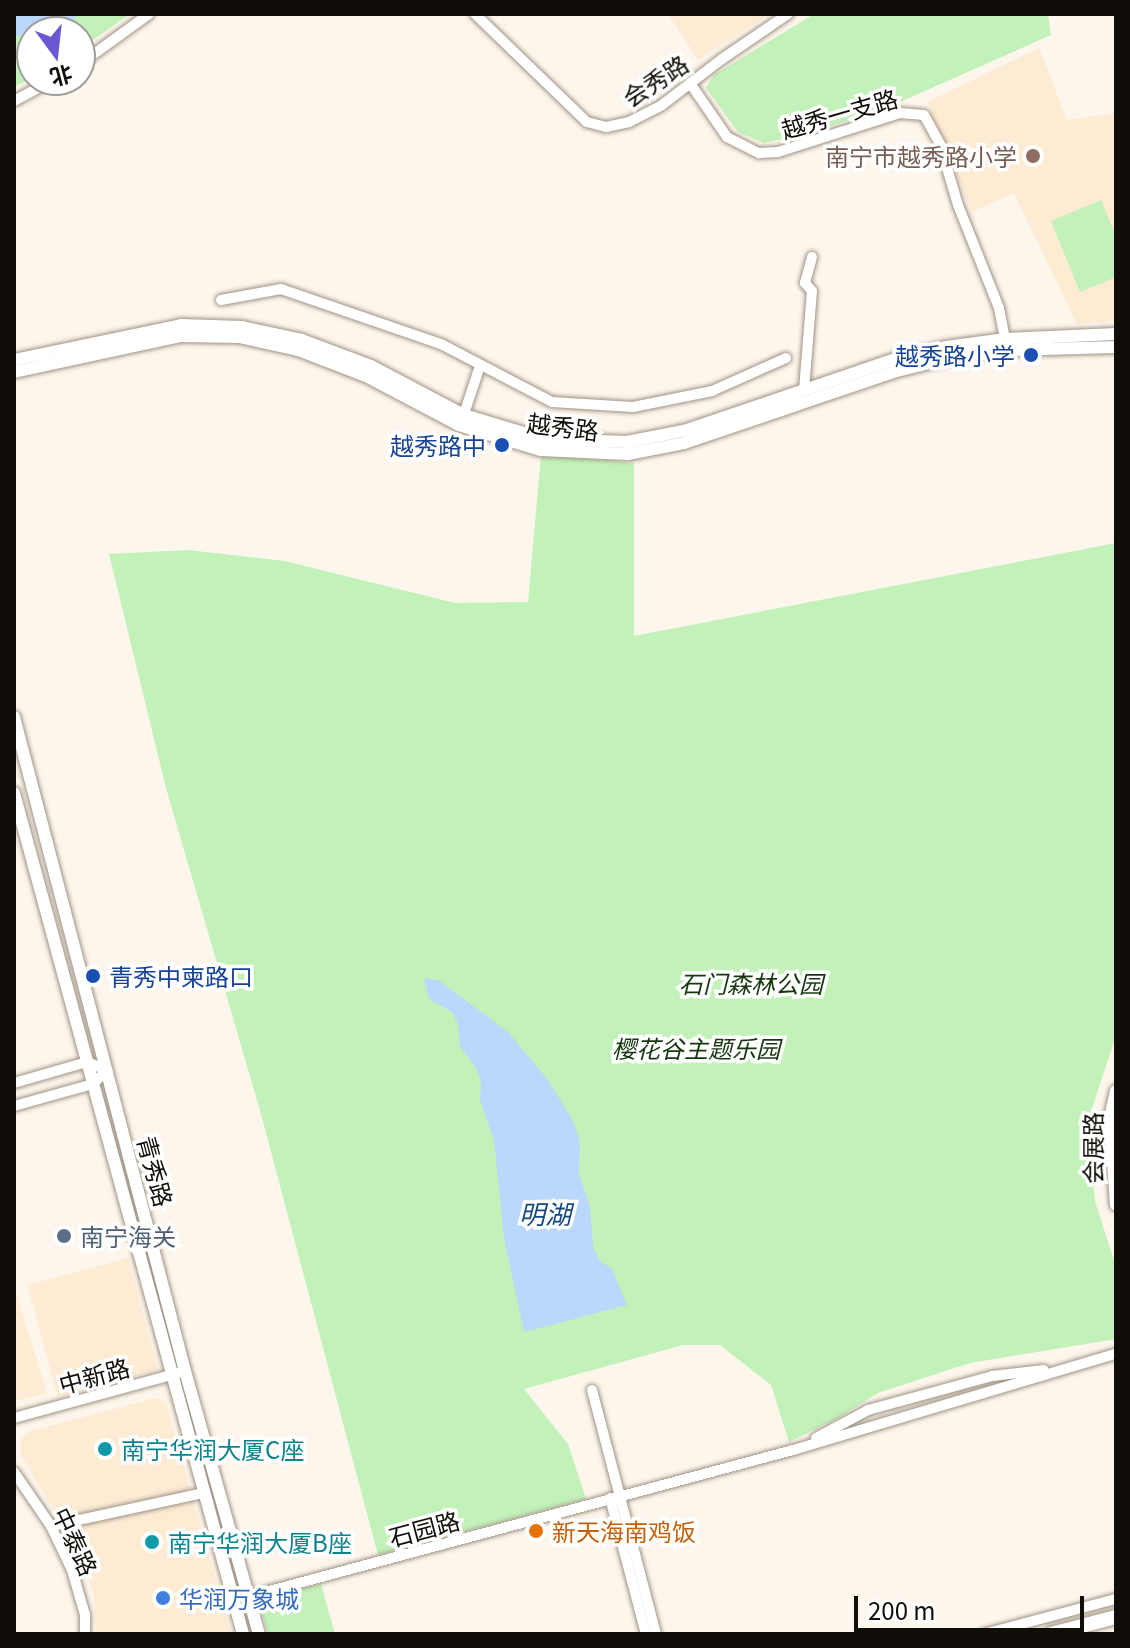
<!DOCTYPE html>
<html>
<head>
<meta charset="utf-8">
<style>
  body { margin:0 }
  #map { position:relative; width:1130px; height:1648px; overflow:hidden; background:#fdf6ec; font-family:Georgia,"Noto Sans SC",serif }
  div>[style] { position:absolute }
  .built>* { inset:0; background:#fdebd4; transform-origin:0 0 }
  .green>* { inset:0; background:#c2f1b9 }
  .water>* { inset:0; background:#b9d8fc }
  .roads { filter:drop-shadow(0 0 2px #9f9384) drop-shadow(0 0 2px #9f9384) }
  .minor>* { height:10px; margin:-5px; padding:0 5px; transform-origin:5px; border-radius:5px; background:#fff }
  .major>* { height:12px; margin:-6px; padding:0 6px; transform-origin:6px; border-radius:6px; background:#fff }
  .highway>* { height:14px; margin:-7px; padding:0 7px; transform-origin:7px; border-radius:7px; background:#fff }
  .dots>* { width:22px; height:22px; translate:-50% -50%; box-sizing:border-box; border:4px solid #fff; border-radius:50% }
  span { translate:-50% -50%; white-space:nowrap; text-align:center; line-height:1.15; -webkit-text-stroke:7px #fff; paint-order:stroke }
  .street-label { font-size:24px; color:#110d08 }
  .education-label { font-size:24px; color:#785e54 }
  .right { translate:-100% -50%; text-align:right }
  .transit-label { font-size:24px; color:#164399 }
  .left { translate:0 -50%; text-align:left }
  .park-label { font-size:24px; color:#14370e; font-style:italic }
  .service-label { font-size:24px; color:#4e5e75 }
  .culture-label { font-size:24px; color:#0d838f }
  .food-label { font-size:24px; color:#c56008 }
  .shop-label { font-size:24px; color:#366cbe }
  .water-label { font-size:26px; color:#15497e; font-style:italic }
  .frame { position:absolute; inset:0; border:16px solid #110d08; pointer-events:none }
  .north { position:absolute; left:16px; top:16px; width:80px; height:80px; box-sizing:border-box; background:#fff; border:2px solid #a09e9c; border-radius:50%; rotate:165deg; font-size:22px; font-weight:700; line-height:32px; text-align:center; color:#110d08 }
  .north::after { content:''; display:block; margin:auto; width:28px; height:36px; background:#6a57d1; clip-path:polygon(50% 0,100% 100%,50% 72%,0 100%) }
  .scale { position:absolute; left:854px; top:1596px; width:230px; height:36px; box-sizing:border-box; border:4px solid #110d08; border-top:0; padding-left:10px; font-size:24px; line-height:28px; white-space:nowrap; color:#110d08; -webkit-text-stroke:6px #fff; paint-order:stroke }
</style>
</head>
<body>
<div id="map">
  <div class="built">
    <div style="clip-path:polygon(668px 14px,770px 14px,698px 60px)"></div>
    <div style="clip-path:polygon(1039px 48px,1067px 120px,1116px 113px,1116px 321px,1077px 324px,1014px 193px,972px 212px,927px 102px)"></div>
    <div style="left:128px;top:1258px;width:116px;height:104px;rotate:75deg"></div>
    <div style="clip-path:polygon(14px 1287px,47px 1393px,14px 1401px)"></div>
    <div style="clip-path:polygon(156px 1398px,166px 1402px,231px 1634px,96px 1634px,94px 1596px,82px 1559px,21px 1455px,21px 1439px,30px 1431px)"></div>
  </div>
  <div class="green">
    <div style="clip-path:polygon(14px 14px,130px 14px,80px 49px,80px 32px,32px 32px,32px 78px,14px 87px)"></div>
    <div style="clip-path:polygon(814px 14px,1048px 14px,1051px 35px,891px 106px,806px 134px,764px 143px,738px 132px,706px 88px,714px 75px)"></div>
    <div style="clip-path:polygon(1101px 200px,1116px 236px,1116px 277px,1080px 292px,1051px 221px)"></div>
    <div style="clip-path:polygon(541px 455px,634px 463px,634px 636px,1116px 543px,1116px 1035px,1087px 1124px,1095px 1201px,1116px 1267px,1116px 1339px,970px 1363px,878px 1393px,838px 1418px,789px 1442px,771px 1385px,720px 1345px,683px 1345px,524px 1389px,568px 1444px,586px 1499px,378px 1555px,261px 1114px,166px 788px,109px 554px,188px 550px,285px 561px,455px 603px,528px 602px)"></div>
    <div style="clip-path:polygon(321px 1584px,335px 1634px,268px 1634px,258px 1600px)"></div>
  </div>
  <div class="water">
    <div style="clip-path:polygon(14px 14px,81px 14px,70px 21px,14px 37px)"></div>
    <div style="clip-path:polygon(424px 978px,438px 980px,508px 1032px,547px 1079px,572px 1119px,580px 1141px,579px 1174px,590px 1207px,593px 1247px,600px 1261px,612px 1269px,627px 1305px,524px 1332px,504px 1238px,494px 1140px,480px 1100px,481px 1083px,476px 1068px,460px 1046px,458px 1024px,452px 1012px,429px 999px)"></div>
  </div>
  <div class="roads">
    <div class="minor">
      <div style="left:475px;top:14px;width:156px;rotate:44deg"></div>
      <div style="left:587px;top:122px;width:20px;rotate:15deg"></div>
      <div style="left:606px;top:127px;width:24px;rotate:-12deg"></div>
      <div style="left:629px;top:122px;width:37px;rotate:-27deg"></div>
      <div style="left:662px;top:105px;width:76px;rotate:-37.5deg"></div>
      <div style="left:722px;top:59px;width:80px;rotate:-34.3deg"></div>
      <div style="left:80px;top:64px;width:85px;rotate:-35.9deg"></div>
      <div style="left:690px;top:83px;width:65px;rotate:55.6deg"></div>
      <div style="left:727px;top:137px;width:36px;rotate:27deg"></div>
      <div style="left:759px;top:153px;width:19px;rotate:-3deg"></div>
      <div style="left:778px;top:152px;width:128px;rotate:-17.7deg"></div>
      <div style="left:900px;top:113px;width:24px;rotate:5deg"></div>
      <div style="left:924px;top:115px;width:33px;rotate:61deg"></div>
      <div style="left:940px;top:144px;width:64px;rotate:73.6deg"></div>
      <div style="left:958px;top:205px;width:111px;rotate:68.3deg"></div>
      <div style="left:999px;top:308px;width:38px;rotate:79deg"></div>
      <div style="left:14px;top:101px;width:44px;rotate:-28.3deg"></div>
      <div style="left:221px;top:300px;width:61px;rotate:-10.4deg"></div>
      <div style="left:281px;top:289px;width:169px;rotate:19deg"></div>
      <div style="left:441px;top:344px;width:125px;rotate:27.6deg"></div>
      <div style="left:552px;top:402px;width:81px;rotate:3.5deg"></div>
      <div style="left:633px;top:407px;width:81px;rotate:-11.4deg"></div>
      <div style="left:712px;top:391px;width:81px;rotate:-24deg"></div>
      <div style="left:804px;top:390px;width:99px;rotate:-85.4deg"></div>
      <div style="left:812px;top:291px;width:11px;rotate:-131deg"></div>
      <div style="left:805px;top:283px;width:27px;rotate:-75deg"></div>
      <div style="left:462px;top:420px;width:57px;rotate:-71.6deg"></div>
      <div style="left:14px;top:1083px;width:76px;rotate:-16deg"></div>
      <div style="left:87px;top:1062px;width:22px;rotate:22deg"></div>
      <div style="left:107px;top:1070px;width:20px;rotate:135deg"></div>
      <div style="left:93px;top:1084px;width:82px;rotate:164.4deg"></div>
      <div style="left:592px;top:1390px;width:252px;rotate:75.3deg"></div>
      <div style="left:14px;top:1418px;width:170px;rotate:-15.3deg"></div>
      <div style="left:816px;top:1438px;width:59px;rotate:-28.3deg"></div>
      <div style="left:868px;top:1410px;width:129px;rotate:-15.3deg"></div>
      <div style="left:992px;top:1376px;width:52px;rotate:-6.6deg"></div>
      <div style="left:14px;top:1472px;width:65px;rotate:55.6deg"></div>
      <div style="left:51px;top:1526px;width:49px;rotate:64.5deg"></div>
      <div style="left:72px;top:1570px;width:47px;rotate:73.9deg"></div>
      <div style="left:85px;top:1615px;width:19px;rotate:90deg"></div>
      <div style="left:610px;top:1498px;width:141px;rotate:75.2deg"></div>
      <div style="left:51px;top:1526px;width:156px;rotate:-12.2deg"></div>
      <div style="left:247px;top:1597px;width:565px;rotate:-15.07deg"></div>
      <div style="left:793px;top:1450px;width:337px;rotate:-16.6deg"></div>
      <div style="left:984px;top:1634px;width:137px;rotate:-14.9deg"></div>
    </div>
    <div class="major">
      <div style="left:14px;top:360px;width:171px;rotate:-11.8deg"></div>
      <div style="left:181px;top:325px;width:61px;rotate:1.9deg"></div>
      <div style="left:242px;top:327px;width:61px;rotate:12.2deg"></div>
      <div style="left:302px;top:340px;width:74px;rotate:20.6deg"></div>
      <div style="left:371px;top:366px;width:105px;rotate:27.8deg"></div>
      <div style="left:464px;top:415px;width:84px;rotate:16.7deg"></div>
      <div style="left:544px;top:439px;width:83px;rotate:2.1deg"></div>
      <div style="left:627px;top:442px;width:61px;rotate:-11.3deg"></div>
      <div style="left:687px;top:430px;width:221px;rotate:-18.8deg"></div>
      <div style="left:896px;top:359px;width:51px;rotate:-13.5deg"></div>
      <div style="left:946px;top:347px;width:60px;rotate:-7.7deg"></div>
      <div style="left:1005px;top:339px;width:111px;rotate:-2.6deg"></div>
      <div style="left:14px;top:372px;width:170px;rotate:-12.2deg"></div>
      <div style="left:180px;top:336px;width:59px;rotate:1deg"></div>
      <div style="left:239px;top:337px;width:60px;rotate:12.4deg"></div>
      <div style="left:298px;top:350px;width:73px;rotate:20.9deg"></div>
      <div style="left:366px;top:376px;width:105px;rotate:27.8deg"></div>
      <div style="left:459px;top:425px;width:86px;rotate:17deg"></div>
      <div style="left:541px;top:450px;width:87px;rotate:2.6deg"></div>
      <div style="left:628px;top:454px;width:57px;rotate:-11.1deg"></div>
      <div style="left:684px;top:443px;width:225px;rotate:-18.7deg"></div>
      <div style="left:897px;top:371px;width:53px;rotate:-14.3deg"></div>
      <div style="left:948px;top:358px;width:60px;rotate:-7.7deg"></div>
      <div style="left:1007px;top:350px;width:109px;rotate:-1.6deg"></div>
      <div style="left:14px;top:717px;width:676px;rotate:75.35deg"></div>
      <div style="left:185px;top:1371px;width:273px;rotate:74.3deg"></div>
      <div style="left:14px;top:793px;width:872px;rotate:74.77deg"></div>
      <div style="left:1116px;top:1091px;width:27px;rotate:103deg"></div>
      <div style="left:1110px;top:1117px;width:88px;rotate:86.1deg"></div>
    </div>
    <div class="highway">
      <div style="left:1051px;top:1634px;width:67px;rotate:-14.7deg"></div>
    </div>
  </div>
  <div class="dots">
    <div style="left:1033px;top:156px;background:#8d6e63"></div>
    <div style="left:1031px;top:355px;background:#1a4fb4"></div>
    <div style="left:502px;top:445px;background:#1a4fb4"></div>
    <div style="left:93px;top:976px;background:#1a4fb4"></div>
    <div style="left:64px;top:1236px;background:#5c6f8a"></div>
    <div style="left:105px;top:1449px;background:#0f9aa8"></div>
    <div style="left:536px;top:1531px;background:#e8710a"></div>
    <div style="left:152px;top:1542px;background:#0f9aa8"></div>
    <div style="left:163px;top:1598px;background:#3f7fe0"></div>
  </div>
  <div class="street-label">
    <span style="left:655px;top:80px;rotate:-33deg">会秀路</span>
    <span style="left:839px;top:113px;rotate:-16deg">越秀一支路</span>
    <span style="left:563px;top:426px;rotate:7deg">越秀路</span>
    <span style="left:1092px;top:1148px;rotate:-90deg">会展路</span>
    <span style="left:156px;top:1171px;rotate:75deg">青秀路</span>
    <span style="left:94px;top:1375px;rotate:-15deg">中新路</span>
    <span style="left:424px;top:1528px;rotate:-15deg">石园路</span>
    <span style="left:76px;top:1541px;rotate:65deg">中泰路</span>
  </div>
  <div class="education-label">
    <span class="right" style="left:1017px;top:156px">南宁市越秀路小学</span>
  </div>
  <div class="transit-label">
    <span class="right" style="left:1015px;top:355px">越秀路小学</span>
    <span class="right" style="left:486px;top:445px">越秀路中</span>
    <span class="left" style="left:109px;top:976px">青秀中柬路口</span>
  </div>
  <div class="park-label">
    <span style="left:751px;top:983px">石门森林公园</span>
    <span style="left:696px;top:1048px">樱花谷主题乐园</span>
  </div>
  <div class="service-label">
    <span class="left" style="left:80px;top:1236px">南宁海关</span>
  </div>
  <div class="culture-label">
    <span class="left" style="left:121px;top:1449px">南宁华润大厦C座</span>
    <span class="left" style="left:168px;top:1542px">南宁华润大厦B座</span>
  </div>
  <div class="food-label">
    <span class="left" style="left:552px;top:1531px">新天海南鸡饭</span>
  </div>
  <div class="shop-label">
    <span class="left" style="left:179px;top:1598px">华润万象城</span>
  </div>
  <div class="water-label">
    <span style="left:545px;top:1213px">明湖</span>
  </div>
  <div class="frame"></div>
  <div class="north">北</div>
  <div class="scale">200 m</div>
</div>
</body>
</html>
